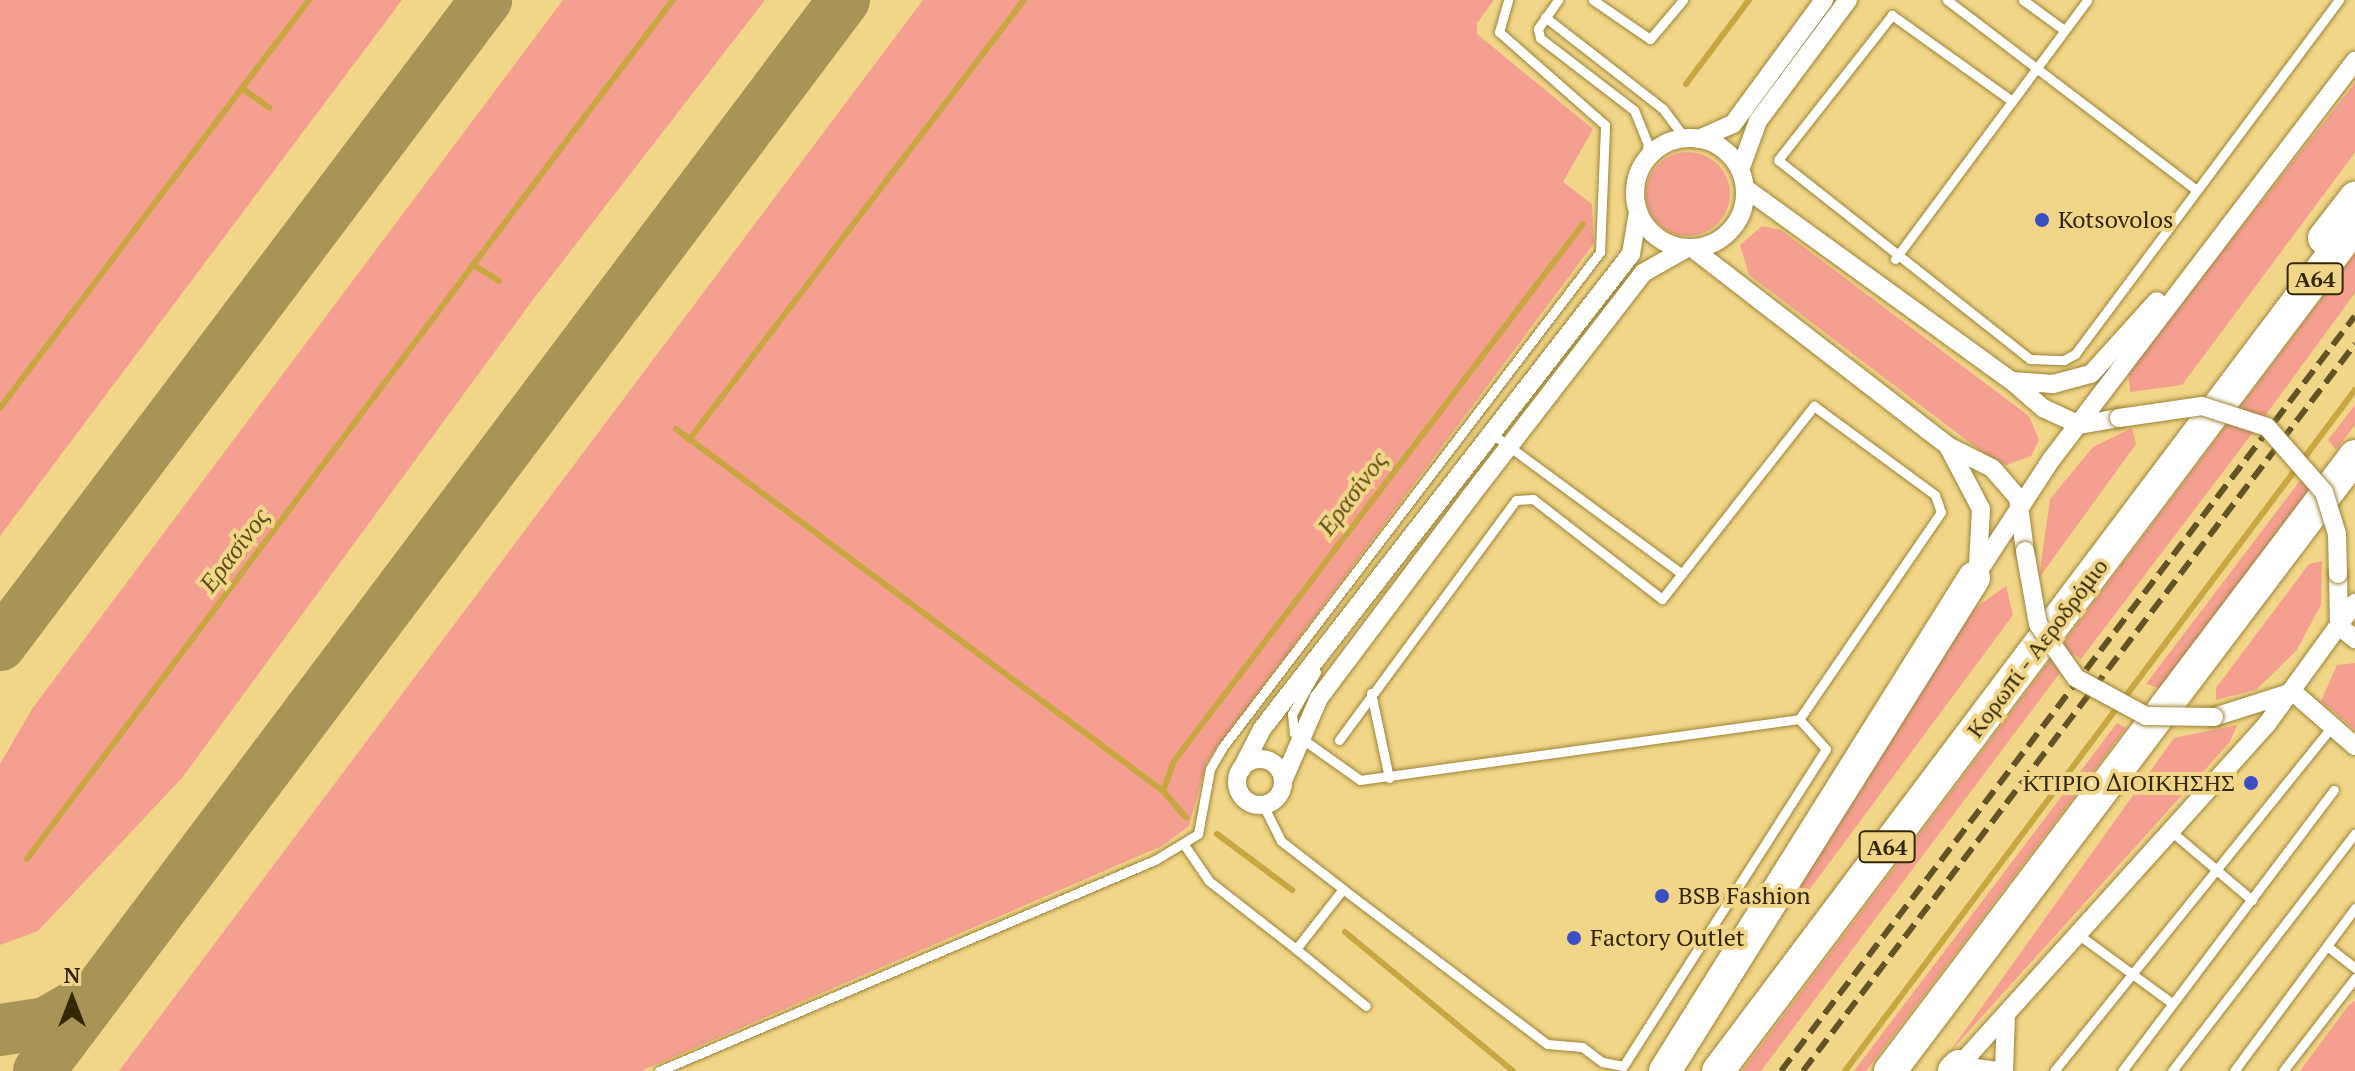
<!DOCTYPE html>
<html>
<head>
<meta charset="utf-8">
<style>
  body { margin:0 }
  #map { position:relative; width:2355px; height:1071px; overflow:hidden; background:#f1d689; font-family:"PT Serif",serif }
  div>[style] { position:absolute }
  .green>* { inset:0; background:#f49f90 }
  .round { border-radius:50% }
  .stream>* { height:6px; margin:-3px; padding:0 3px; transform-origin:3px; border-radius:3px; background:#c8a742 }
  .taxiway>* { height:52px; margin:-26px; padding:0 26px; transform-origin:26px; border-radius:26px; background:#a99458 }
  .roads { filter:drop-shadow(0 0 2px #9e8437) drop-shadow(0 0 2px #9e8437) }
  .lane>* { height:9px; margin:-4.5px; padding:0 4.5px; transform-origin:4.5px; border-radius:4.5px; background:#fff }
  .street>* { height:18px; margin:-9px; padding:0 9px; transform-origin:9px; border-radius:9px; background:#fff }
  .street>.ring { margin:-9px; padding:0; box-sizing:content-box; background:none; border:18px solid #fff; border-radius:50% }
  .highway>* { height:32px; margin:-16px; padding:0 16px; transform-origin:16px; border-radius:16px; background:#fff }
  .rail>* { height:6px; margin-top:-3px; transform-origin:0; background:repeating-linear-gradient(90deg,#615326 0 16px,transparent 0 24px) }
  .bridges { filter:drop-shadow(0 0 2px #9e8437) drop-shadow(0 0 2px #9e8437) }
  .street-bridge>* { height:18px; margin:-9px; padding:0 9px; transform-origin:9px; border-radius:9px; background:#fff }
  .dots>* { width:22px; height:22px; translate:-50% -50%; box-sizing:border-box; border:4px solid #f1d689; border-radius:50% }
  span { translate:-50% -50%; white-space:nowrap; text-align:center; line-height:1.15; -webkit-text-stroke:8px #f1d689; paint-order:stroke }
  .shield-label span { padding:2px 6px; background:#f1d689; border:2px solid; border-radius:6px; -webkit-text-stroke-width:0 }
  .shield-label { font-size:22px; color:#322806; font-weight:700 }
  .poi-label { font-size:24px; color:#322806 }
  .left { translate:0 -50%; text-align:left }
  .right { translate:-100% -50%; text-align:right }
  .street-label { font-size:24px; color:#322806 }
  .water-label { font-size:26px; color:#5d4c16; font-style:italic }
  .north { position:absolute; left:32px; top:959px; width:80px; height:80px; -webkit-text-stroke:6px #f1d689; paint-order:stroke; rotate:0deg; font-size:22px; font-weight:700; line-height:32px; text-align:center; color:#322806 }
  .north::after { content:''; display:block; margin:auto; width:28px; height:36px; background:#322806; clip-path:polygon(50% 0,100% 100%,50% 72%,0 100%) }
</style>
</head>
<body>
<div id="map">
  <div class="green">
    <div style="clip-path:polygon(0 0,402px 0,0 536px)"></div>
    <div style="clip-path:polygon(563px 0,765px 0,535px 297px,182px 778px,38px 931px,0 945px,0 764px,32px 709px)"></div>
    <div style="clip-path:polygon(923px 0,1494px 0,1477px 23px,1477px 34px,1593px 129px,1563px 182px,1592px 204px,1594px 243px,1207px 761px,1189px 826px,1162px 846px,641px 1071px,119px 1071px)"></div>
    <div style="clip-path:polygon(2355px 83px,2355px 152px,2348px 162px,2182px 385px,2130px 392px,2128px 371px)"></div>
    <div class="round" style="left:1646px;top:152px;width:84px;height:84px"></div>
    <div style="clip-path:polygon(1762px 226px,1781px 230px,2029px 416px,2039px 440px,2031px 456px,2006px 465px,1986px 455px,1749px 275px,1740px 245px)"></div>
    <div style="clip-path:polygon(2355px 254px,2355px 293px,2248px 439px,2081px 659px,2074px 654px,1761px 1071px,1742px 1071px)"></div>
    <div style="clip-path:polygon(2355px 405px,2355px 425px,2336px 450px,2328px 440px)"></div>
    <div style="clip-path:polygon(2132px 428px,2136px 444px,2039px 578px,2050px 499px,2093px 447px)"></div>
    <div style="clip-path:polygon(2302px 478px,2309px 489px,2162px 689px,2146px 684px)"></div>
    <div style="clip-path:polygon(2322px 561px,2321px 605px,2296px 651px,2256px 690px,2216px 700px,2216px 688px,2309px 564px)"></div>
    <div style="clip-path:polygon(2006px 586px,2013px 615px,1798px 905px,1792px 899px,1970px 612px)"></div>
    <div style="clip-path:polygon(2355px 663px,2355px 730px,2321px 701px,2337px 665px)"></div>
    <div style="clip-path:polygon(2117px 723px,2126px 728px,1974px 929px,1866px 1071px,1854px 1071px)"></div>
    <div style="clip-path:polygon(2237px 725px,2230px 742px,1949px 1053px,2174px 738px)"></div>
    <div style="clip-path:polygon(2355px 1001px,2355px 1071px,2300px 1071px,2348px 1006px)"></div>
  </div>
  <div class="stream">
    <div style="left:1686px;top:84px;width:105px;rotate:-53.1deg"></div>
    <div style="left:242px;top:88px;width:111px;rotate:-52.7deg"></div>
    <div style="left:499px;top:281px;width:31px;rotate:-148deg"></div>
    <div style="left:473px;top:265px;width:332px;rotate:-53deg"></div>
    <div style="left:0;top:408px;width:401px;rotate:-52.9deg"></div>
    <div style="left:242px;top:88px;width:34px;rotate:36deg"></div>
    <div style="left:676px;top:429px;width:607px;rotate:36.62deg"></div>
    <div style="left:1163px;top:791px;width:35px;rotate:49deg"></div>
    <div style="left:689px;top:440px;width:553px;rotate:-52.72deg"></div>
    <div style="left:1163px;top:791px;width:32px;rotate:-70deg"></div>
    <div style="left:1174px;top:761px;width:675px;rotate:-52.71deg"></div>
    <div style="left:1217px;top:834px;width:94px;rotate:36.7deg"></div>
    <div style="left:27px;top:859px;width:743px;rotate:-53.1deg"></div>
    <div style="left:1345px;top:932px;width:218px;rotate:39.6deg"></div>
    <div style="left:1845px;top:1071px;width:851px;rotate:-53.17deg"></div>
  </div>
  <div class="taxiway">
    <div style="left:0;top:645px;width:808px;rotate:-53deg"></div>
    <div style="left:0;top:1030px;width:47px;rotate:-8.7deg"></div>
    <div style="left:46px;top:1023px;width:50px;rotate:-30.2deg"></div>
    <div style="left:39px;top:1071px;width:1340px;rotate:-53.07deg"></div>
  </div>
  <div class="roads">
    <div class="lane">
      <div style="left:1558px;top:0;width:35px;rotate:125deg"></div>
      <div style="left:1538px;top:29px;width:9px;rotate:77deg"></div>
      <div style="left:1540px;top:38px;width:118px;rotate:37.5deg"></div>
      <div style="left:1634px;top:110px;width:37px;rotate:68deg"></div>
      <div style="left:1648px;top:144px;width:18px;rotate:103deg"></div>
      <div style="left:1593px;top:0;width:69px;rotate:34.4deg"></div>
      <div style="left:1650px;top:39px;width:51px;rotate:-49.8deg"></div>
      <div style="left:1947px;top:0;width:313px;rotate:37.3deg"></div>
      <div style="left:2023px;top:0;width:51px;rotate:36.2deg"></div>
      <div style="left:1545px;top:17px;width:150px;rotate:37.9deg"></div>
      <div style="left:1663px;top:109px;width:36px;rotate:53deg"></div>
      <div style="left:2012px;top:101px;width:148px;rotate:-144.4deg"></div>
      <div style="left:1892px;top:15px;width:184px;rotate:128.2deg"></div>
      <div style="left:1778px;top:160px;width:321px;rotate:38.3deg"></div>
      <div style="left:2030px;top:359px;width:34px;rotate:2deg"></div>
      <div style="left:2064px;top:360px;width:13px;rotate:-29deg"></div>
      <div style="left:2075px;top:354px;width:442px;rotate:-53.3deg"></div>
      <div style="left:1895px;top:259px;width:322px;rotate:-53.4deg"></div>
      <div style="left:1491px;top:433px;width:237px;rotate:36.4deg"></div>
      <div style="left:1316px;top:672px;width:48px;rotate:119.7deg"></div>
      <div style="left:1292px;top:714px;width:19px;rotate:84deg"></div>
      <div style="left:1294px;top:733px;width:81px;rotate:35.5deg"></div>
      <div style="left:1360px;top:780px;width:443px;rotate:-7.9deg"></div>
      <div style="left:1799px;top:719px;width:40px;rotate:48deg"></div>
      <div style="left:1826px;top:749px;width:376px;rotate:122.6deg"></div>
      <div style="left:1623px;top:1066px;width:21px;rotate:-169deg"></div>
      <div style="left:1602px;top:1062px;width:25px;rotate:-143deg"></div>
      <div style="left:1582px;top:1047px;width:35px;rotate:-175deg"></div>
      <div style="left:1547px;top:1044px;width:256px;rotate:-142.8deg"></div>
      <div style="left:1371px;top:693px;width:87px;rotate:78deg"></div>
      <div style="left:1339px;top:740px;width:298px;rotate:-53.6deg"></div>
      <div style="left:1516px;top:500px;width:17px;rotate:-3deg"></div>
      <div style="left:1533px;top:499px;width:163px;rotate:37.8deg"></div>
      <div style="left:1662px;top:599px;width:246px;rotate:-51.8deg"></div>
      <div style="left:1814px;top:406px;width:150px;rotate:36.3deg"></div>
      <div style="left:1935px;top:495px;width:18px;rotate:71deg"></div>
      <div style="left:1941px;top:512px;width:251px;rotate:124.4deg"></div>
      <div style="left:1263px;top:805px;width:40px;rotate:63.4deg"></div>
      <div style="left:1281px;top:841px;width:78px;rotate:37.7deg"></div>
      <div style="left:1343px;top:889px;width:76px;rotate:128.1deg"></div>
      <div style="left:1296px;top:949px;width:90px;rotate:39.2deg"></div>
      <div style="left:2172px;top:832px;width:105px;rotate:40.4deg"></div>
      <div style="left:1185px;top:846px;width:42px;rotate:55.6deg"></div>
      <div style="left:1209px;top:881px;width:110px;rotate:38deg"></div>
      <div style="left:2079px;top:935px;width:115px;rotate:36.2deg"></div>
      <div style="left:2327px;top:946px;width:36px;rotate:38deg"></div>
      <div style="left:659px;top:1071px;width:539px;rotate:-23.05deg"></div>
      <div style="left:1155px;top:860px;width:50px;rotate:-31.2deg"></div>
      <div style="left:1198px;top:834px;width:66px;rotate:-79.5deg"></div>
      <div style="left:1210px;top:769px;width:24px;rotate:-60deg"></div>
      <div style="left:1222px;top:748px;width:624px;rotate:-52.69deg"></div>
      <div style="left:1600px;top:252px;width:127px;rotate:-87.7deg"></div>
      <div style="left:1605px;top:125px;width:141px;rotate:-138.7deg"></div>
      <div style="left:1499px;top:32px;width:33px;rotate:-74deg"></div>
      <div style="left:2054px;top:1071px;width:441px;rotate:-51.1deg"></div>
      <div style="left:2122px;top:1071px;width:352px;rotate:-53deg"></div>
      <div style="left:2172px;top:1071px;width:300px;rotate:-52.4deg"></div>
      <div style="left:2234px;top:1071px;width:203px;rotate:-53.4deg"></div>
      <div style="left:2283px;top:1071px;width:118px;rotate:-52.3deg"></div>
    </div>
    <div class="street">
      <div class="ring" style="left:1635px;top:138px;width:92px;height:92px"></div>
      <div style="left:1699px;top:139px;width:37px;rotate:-24deg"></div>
      <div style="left:1733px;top:124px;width:154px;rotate:-53.7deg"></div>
      <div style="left:1740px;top:170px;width:52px;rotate:-69.8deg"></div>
      <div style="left:1758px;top:121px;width:151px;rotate:-53.4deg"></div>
      <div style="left:1745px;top:188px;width:329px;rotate:35.9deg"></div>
      <div style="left:2012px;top:381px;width:41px;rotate:4.2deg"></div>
      <div style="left:2053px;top:384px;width:39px;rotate:-15deg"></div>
      <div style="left:2091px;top:374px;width:98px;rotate:-47.9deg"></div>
      <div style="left:1692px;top:248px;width:324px;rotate:37.7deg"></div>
      <div style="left:1948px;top:446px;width:49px;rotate:26.6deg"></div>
      <div style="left:1992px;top:468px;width:40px;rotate:49deg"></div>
      <div style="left:2018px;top:498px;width:53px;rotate:82.5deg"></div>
      <div style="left:2012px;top:381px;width:41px;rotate:41.1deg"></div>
      <div style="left:2043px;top:408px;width:40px;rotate:25deg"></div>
      <div style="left:2079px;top:425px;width:41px;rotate:-9.9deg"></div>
      <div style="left:1948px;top:446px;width:71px;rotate:62.4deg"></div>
      <div style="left:1981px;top:509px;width:56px;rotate:93.1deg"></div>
      <div style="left:2338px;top:574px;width:52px;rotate:88.9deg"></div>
      <div style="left:2339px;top:626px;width:21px;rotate:39deg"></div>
      <div style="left:1974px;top:578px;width:141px;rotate:-56.9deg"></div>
      <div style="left:2051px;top:460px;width:502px;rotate:-52.7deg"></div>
      <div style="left:2293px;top:692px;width:82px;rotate:41.1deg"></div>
      <div style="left:2214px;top:717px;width:83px;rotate:-17.6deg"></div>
      <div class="ring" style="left:1237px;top:759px;width:28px;height:28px"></div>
      <div style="left:1241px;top:770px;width:46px;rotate:-62.9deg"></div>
      <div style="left:1262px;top:729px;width:601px;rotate:-52.16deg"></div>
      <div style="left:1631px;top:254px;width:43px;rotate:-80.5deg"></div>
      <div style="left:1283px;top:781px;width:90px;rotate:-66.6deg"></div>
      <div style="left:1319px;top:698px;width:251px;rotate:-53.1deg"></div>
      <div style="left:1470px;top:497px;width:283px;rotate:-52.3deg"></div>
      <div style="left:1643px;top:273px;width:51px;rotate:-29.6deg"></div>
      <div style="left:1959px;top:1066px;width:460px;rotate:-48deg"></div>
      <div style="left:2267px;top:724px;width:150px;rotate:-54deg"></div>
      <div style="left:1959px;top:1066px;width:38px;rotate:7deg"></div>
      <div style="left:2004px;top:1071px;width:56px;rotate:-88deg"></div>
    </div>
    <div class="highway">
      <div style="left:2324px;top:238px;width:51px;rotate:-52.2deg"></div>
      <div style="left:1665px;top:1071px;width:582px;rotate:-57.92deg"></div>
      <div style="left:1718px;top:1071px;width:1059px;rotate:-53.02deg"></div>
      <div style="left:1890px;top:1071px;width:771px;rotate:-52.91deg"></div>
      <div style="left:1954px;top:1071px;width:7px;rotate:-45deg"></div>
    </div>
  </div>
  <div class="rail">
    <div style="left:1781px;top:1071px;width:948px;rotate:-52.76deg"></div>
    <div style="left:1803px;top:1071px;width:913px;rotate:-52.79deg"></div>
  </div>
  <div class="bridges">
    <div class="street-bridge">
      <div style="left:2119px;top:418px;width:84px;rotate:-8.2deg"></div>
      <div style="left:2202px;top:406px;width:68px;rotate:17.9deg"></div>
      <div style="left:2267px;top:427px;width:86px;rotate:48.8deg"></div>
      <div style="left:2324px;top:492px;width:44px;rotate:72.8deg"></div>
      <div style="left:2337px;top:534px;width:40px;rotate:88.6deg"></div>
      <div style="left:2025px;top:551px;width:74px;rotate:79.9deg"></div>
      <div style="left:2038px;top:624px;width:66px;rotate:54.9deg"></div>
      <div style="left:2076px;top:678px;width:80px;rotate:28.5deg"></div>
      <div style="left:2146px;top:716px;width:68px;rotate:0.8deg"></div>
    </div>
  </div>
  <div class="dots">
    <div style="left:2042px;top:220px;background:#3c4fc2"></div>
    <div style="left:2251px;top:783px;background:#3c4fc2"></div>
    <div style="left:1662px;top:896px;background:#3c4fc2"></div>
    <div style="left:1574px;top:938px;background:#3c4fc2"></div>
  </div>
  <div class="shield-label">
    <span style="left:2315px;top:279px">Α64</span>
    <span style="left:1887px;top:847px">Α64</span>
  </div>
  <div class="poi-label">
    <span class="left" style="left:2058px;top:220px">Kotsovolos</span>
    <span class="right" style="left:2235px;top:783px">ΚΤΙΡΙΟ ΔΙΟΙΚΗΣΗΣ</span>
    <span class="left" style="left:1678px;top:896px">BSB Fashion</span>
    <span class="left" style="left:1590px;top:938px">Factory Outlet</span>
  </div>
  <div class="street-label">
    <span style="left:2037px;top:648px;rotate:-53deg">Κορωπί - Αεροδρόμιο</span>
  </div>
  <div class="water-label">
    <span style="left:1352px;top:493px;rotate:-53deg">Ερασίνος</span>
    <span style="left:234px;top:550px;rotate:-53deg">Ερασίνος</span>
  </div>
  <div class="north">N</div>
</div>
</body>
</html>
